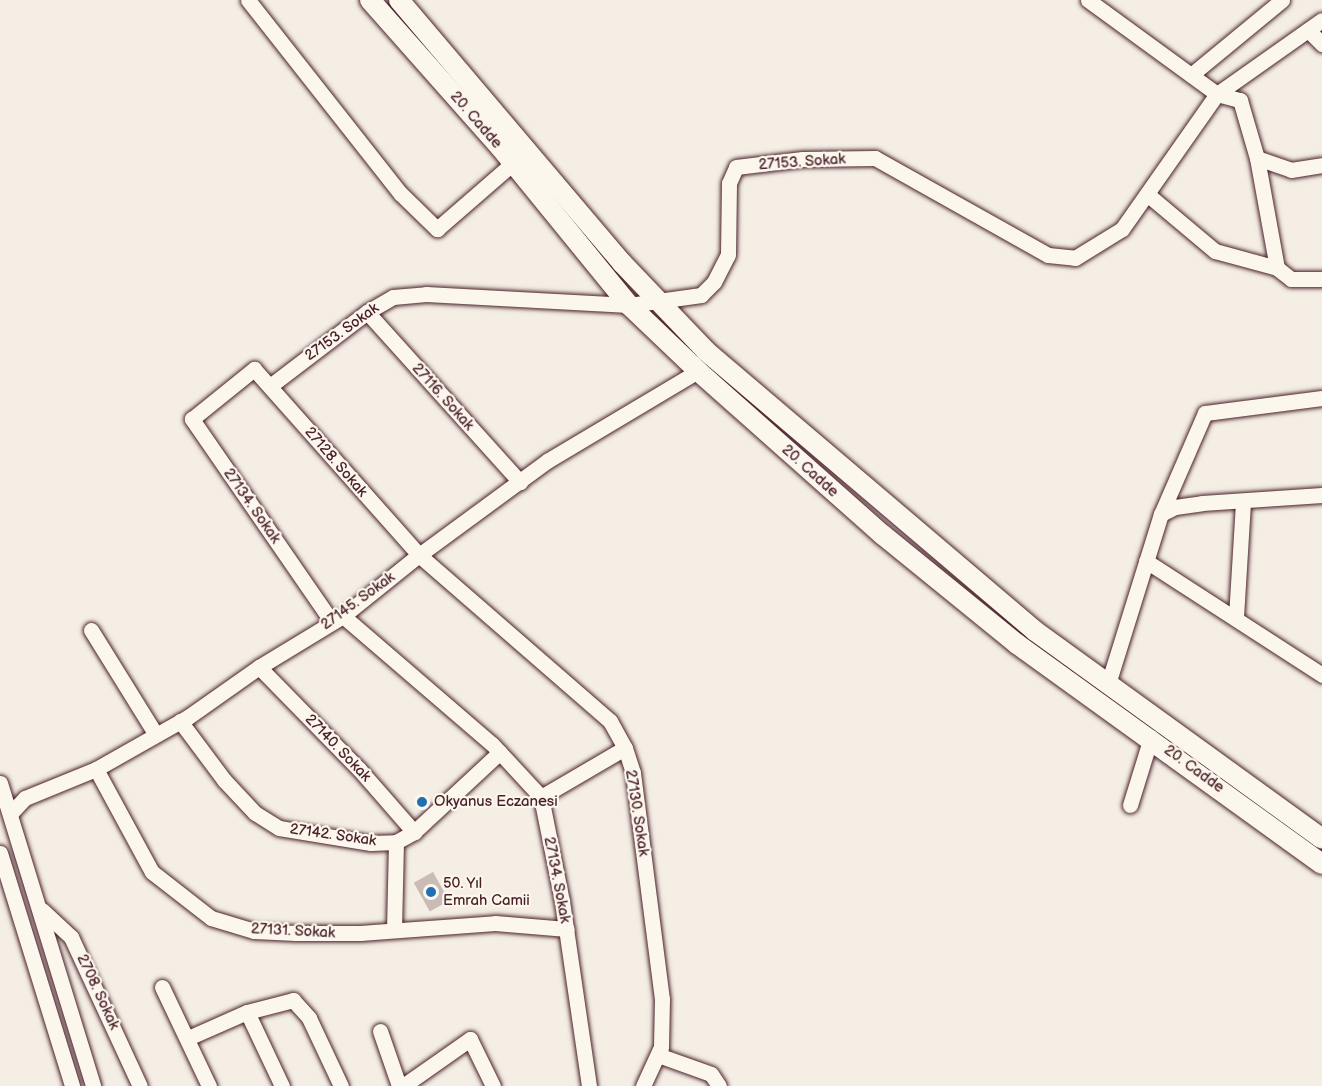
<!DOCTYPE html>
<html>
<head>
<meta charset="utf-8">
<style>
  body { margin:0 }
  #map { position:relative; width:1322px; height:1086px; overflow:hidden; background:#f4eee4; font-family:"Balsamiq Sans",sans-serif }
  div>[style] { position:absolute }
  .building>* { inset:0; background:#cabbb6; transform-origin:0 0 }
  .roads { filter:drop-shadow(0 0 2px #4a1f2b) drop-shadow(0 0 2px #4a1f2b) }
  .minor>* { height:15px; margin:-7.5px; padding:0 7.5px; transform-origin:7.5px; border-radius:7.5px; background:#fbf7ec }
  .major>* { height:20px; margin:-10px; padding:0 10px; transform-origin:10px; border-radius:10px; background:#fbf7ec }
  .dots>* { width:16px; height:16px; translate:-50% -50%; box-sizing:border-box; border:3px solid #fbf7ec; border-radius:50% }
  span { translate:-50% -50%; white-space:nowrap; text-align:center; line-height:1.15; -webkit-text-stroke:4.5px #fbf7ec; paint-order:stroke }
  .street-label { font-size:15px; color:#4a1f2b }
  .poi-label { font-size:15px; color:#4a1f2b }
  .left { translate:0 -50%; text-align:left }
</style>
</head>
<body>
<div id="map">
  <div class="building">
    <div style="left:433px;top:872px;width:33px;height:22px;rotate:61deg"></div>
  </div>
  <div class="roads">
    <div class="minor">
      <div style="left:248px;top:0;width:246px;rotate:51.8deg"></div>
      <div style="left:400px;top:193px;width:52px;rotate:44.2deg"></div>
      <div style="left:437px;top:229px;width:101px;rotate:-41deg"></div>
      <div style="left:1088px;top:0;width:160px;rotate:36.1deg"></div>
      <div style="left:1217px;top:94px;width:24px;rotate:15deg"></div>
      <div style="left:1240px;top:100px;width:60px;rotate:73.7deg"></div>
      <div style="left:1257px;top:158px;width:36px;rotate:19deg"></div>
      <div style="left:1291px;top:170px;width:31px;rotate:-9deg"></div>
      <div style="left:1308px;top:30px;width:20px;rotate:45deg"></div>
      <div style="left:1191px;top:75px;width:118px;rotate:-39.5deg"></div>
      <div style="left:1147px;top:194px;width:89px;rotate:40deg"></div>
      <div style="left:1215px;top:251px;width:64px;rotate:15.3deg"></div>
      <div style="left:1277px;top:268px;width:112px;rotate:-100.3deg"></div>
      <div style="left:1277px;top:268px;width:18px;rotate:38deg"></div>
      <div style="left:1291px;top:279px;width:31px"></div>
      <div style="left:367px;top:312px;width:229px;rotate:48deg"></div>
      <div style="left:270px;top:386px;width:122px;rotate:-37.3deg"></div>
      <div style="left:367px;top:312px;width:30px;rotate:-30deg"></div>
      <div style="left:393px;top:297px;width:33px;rotate:-5deg"></div>
      <div style="left:426px;top:294px;width:203px;rotate:3.1deg"></div>
      <div style="left:629px;top:305px;width:73px;rotate:-7.9deg"></div>
      <div style="left:701px;top:295px;width:18px;rotate:-45deg"></div>
      <div style="left:714px;top:282px;width:30px;rotate:-63deg"></div>
      <div style="left:728px;top:255px;width:72px;rotate:-89.2deg"></div>
      <div style="left:729px;top:183px;width:17px;rotate:-66deg"></div>
      <div style="left:736px;top:167px;width:67px;rotate:-6.8deg"></div>
      <div style="left:803px;top:159px;width:72px;rotate:-0.8deg"></div>
      <div style="left:875px;top:158px;width:198px;rotate:29.3deg"></div>
      <div style="left:1048px;top:255px;width:27px;rotate:6deg"></div>
      <div style="left:1075px;top:258px;width:55px;rotate:-31.7deg"></div>
      <div style="left:1122px;top:229px;width:165px;rotate:-54.9deg"></div>
      <div style="left:1217px;top:94px;width:128px;rotate:-35.2deg"></div>
      <div style="left:1161px;top:514px;width:110px;rotate:-66.5deg"></div>
      <div style="left:1205px;top:413px;width:118px;rotate:-7.3deg"></div>
      <div style="left:1146px;top:561px;width:210px;rotate:32.9deg"></div>
      <div style="left:343px;top:616px;width:196px;rotate:40.7deg"></div>
      <div style="left:492px;top:744px;width:72px;rotate:47.2deg"></div>
      <div style="left:541px;top:797px;width:106px;rotate:78.6deg"></div>
      <div style="left:562px;top:901px;width:187px;rotate:81.7deg"></div>
      <div style="left:1236px;top:617px;width:115px;rotate:-86.5deg"></div>
      <div style="left:332px;top:622px;width:247px;rotate:-124.6deg"></div>
      <div style="left:192px;top:419px;width:80px;rotate:-38.9deg"></div>
      <div style="left:254px;top:369px;width:249px;rotate:48.4deg"></div>
      <div style="left:419px;top:555px;width:253px;rotate:41deg"></div>
      <div style="left:610px;top:721px;width:31px;rotate:61deg"></div>
      <div style="left:625px;top:748px;width:26px;rotate:72deg"></div>
      <div style="left:633px;top:773px;width:228px;rotate:82.7deg"></div>
      <div style="left:662px;top:999px;width:48px;rotate:91.2deg"></div>
      <div style="left:661px;top:1047px;width:43px;rotate:114.8deg"></div>
      <div style="left:91px;top:630px;width:123px;rotate:58.2deg"></div>
      <div style="left:259px;top:667px;width:143px;rotate:45.6deg"></div>
      <div style="left:359px;top:769px;width:84px;rotate:48.9deg"></div>
      <div style="left:1108px;top:684px;width:178px;rotate:-72.7deg"></div>
      <div style="left:1161px;top:514px;width:16px;rotate:-27deg"></div>
      <div style="left:1175px;top:507px;width:27px;rotate:-8deg"></div>
      <div style="left:1202px;top:503px;width:120px;rotate:-3.8deg"></div>
      <div style="left:180px;top:721px;width:74px;rotate:53.3deg"></div>
      <div style="left:224px;top:780px;width:45px;rotate:46.8deg"></div>
      <div style="left:255px;top:813px;width:28px;rotate:32deg"></div>
      <div style="left:279px;top:828px;width:93px;rotate:9.3deg"></div>
      <div style="left:371px;top:843px;width:25px;rotate:-2deg"></div>
      <div style="left:396px;top:842px;width:21px;rotate:-29deg"></div>
      <div style="left:414px;top:832px;width:117px;rotate:-42.9deg"></div>
      <div style="left:96px;top:769px;width:117px;rotate:61.5deg"></div>
      <div style="left:152px;top:872px;width:75px;rotate:37.9deg"></div>
      <div style="left:211px;top:918px;width:45px;rotate:16.8deg"></div>
      <div style="left:254px;top:931px;width:42px;rotate:2.7deg"></div>
      <div style="left:296px;top:933px;width:64px"></div>
      <div style="left:360px;top:933px;width:135px;rotate:-4.2deg"></div>
      <div style="left:495px;top:923px;width:72px;rotate:4.8deg"></div>
      <div style="left:0;top:783px;width:317px;rotate:72.9deg"></div>
      <div style="left:541px;top:797px;width:97px;rotate:-30.3deg"></div>
      <div style="left:1130px;top:805px;width:71px;rotate:-72.8deg"></div>
      <div style="left:10px;top:814px;width:22px;rotate:-47deg"></div>
      <div style="left:25px;top:798px;width:77px;rotate:-22.2deg"></div>
      <div style="left:96px;top:769px;width:106px;rotate:-29.5deg"></div>
      <div style="left:188px;top:717px;width:87px;rotate:-35.2deg"></div>
      <div style="left:259px;top:667px;width:98px;rotate:-31.3deg"></div>
      <div style="left:343px;top:616px;width:97px;rotate:-38.8deg"></div>
      <div style="left:419px;top:555px;width:159px;rotate:-36.3deg"></div>
      <div style="left:547px;top:461px;width:176px;rotate:-30.8deg"></div>
      <div style="left:0;top:853px;width:244px;rotate:72.8deg"></div>
      <div style="left:42px;top:910px;width:40px;rotate:43deg"></div>
      <div style="left:71px;top:937px;width:164px;rotate:65.2deg"></div>
      <div style="left:394px;top:930px;width:88px;rotate:-88.7deg"></div>
      <div style="left:162px;top:987px;width:110px;rotate:64.6deg"></div>
      <div style="left:247px;top:1012px;width:82px;rotate:64.7deg"></div>
      <div style="left:380px;top:1031px;width:58px;rotate:70.9deg"></div>
      <div style="left:188px;top:1038px;width:64px;rotate:-23.8deg"></div>
      <div style="left:247px;top:1012px;width:48px;rotate:-14.6deg"></div>
      <div style="left:293px;top:1000px;width:24px;rotate:48deg"></div>
      <div style="left:309px;top:1018px;width:75px;rotate:64.8deg"></div>
      <div style="left:658px;top:1055px;width:56px;rotate:19.7deg"></div>
      <div style="left:711px;top:1074px;width:14px;rotate:56deg"></div>
      <div style="left:403px;top:1086px;width:82px;rotate:-35deg"></div>
      <div style="left:470px;top:1039px;width:52px;rotate:63.9deg"></div>
    </div>
    <div class="major">
      <div style="left:370px;top:0;width:196px;rotate:48.5deg"></div>
      <div style="left:500px;top:147px;width:204px;rotate:50.8deg"></div>
      <div style="left:629px;top:305px;width:95px;rotate:43.7deg"></div>
      <div style="left:698px;top:371px;width:247px;rotate:41.6deg"></div>
      <div style="left:883px;top:535px;width:173px;rotate:39.1deg"></div>
      <div style="left:1017px;top:644px;width:376px;rotate:35.8deg"></div>
      <div style="left:399px;top:0;width:345px;rotate:49.7deg"></div>
      <div style="left:622px;top:263px;width:122px;rotate:46.3deg"></div>
      <div style="left:706px;top:351px;width:432px;rotate:40.4deg"></div>
      <div style="left:1035px;top:631px;width:354px;rotate:35.9deg"></div>
    </div>
  </div>
  <div class="dots">
    <div style="left:422px;top:802px;background:#1f6fb2"></div>
    <div style="left:431px;top:892px;background:#1f6fb2"></div>
  </div>
  <div class="street-label">
    <span style="left:476px;top:120px;rotate:49deg">20. Cadde</span>
    <span style="left:802px;top:162px;rotate:-4deg">27153. Sokak</span>
    <span style="left:342px;top:332px;rotate:-36deg">27153. Sokak</span>
    <span style="left:443px;top:397px;rotate:48deg">27116. Sokak</span>
    <span style="left:336px;top:462px;rotate:49deg">27128. Sokak</span>
    <span style="left:810px;top:471px;rotate:42deg">20. Cadde</span>
    <span style="left:252px;top:506px;rotate:55deg">27134. Sokak</span>
    <span style="left:358px;top:601px;rotate:-36deg">27145. Sokak</span>
    <span style="left:338px;top:748px;rotate:46deg">27140. Sokak</span>
    <span style="left:1194px;top:769px;rotate:36deg">20. Cadde</span>
    <span style="left:637px;top:813px;rotate:81deg">27130. Sokak</span>
    <span style="left:333px;top:835px;rotate:8deg">27142. Sokak</span>
    <span style="left:557px;top:880px;rotate:79deg">27134. Sokak</span>
    <span style="left:293px;top:931px;rotate:3deg">27131. Sokak</span>
    <span style="left:98px;top:992px;rotate:65deg">2708. Sokak</span>
  </div>
  <div class="poi-label">
    <span class="left" style="left:434px;top:802px">Okyanus Eczanesi</span>
    <span class="left" style="left:443px;top:892px">50. Yıl<br>Emrah Camii</span>
  </div>
</div>
</body>
</html>
